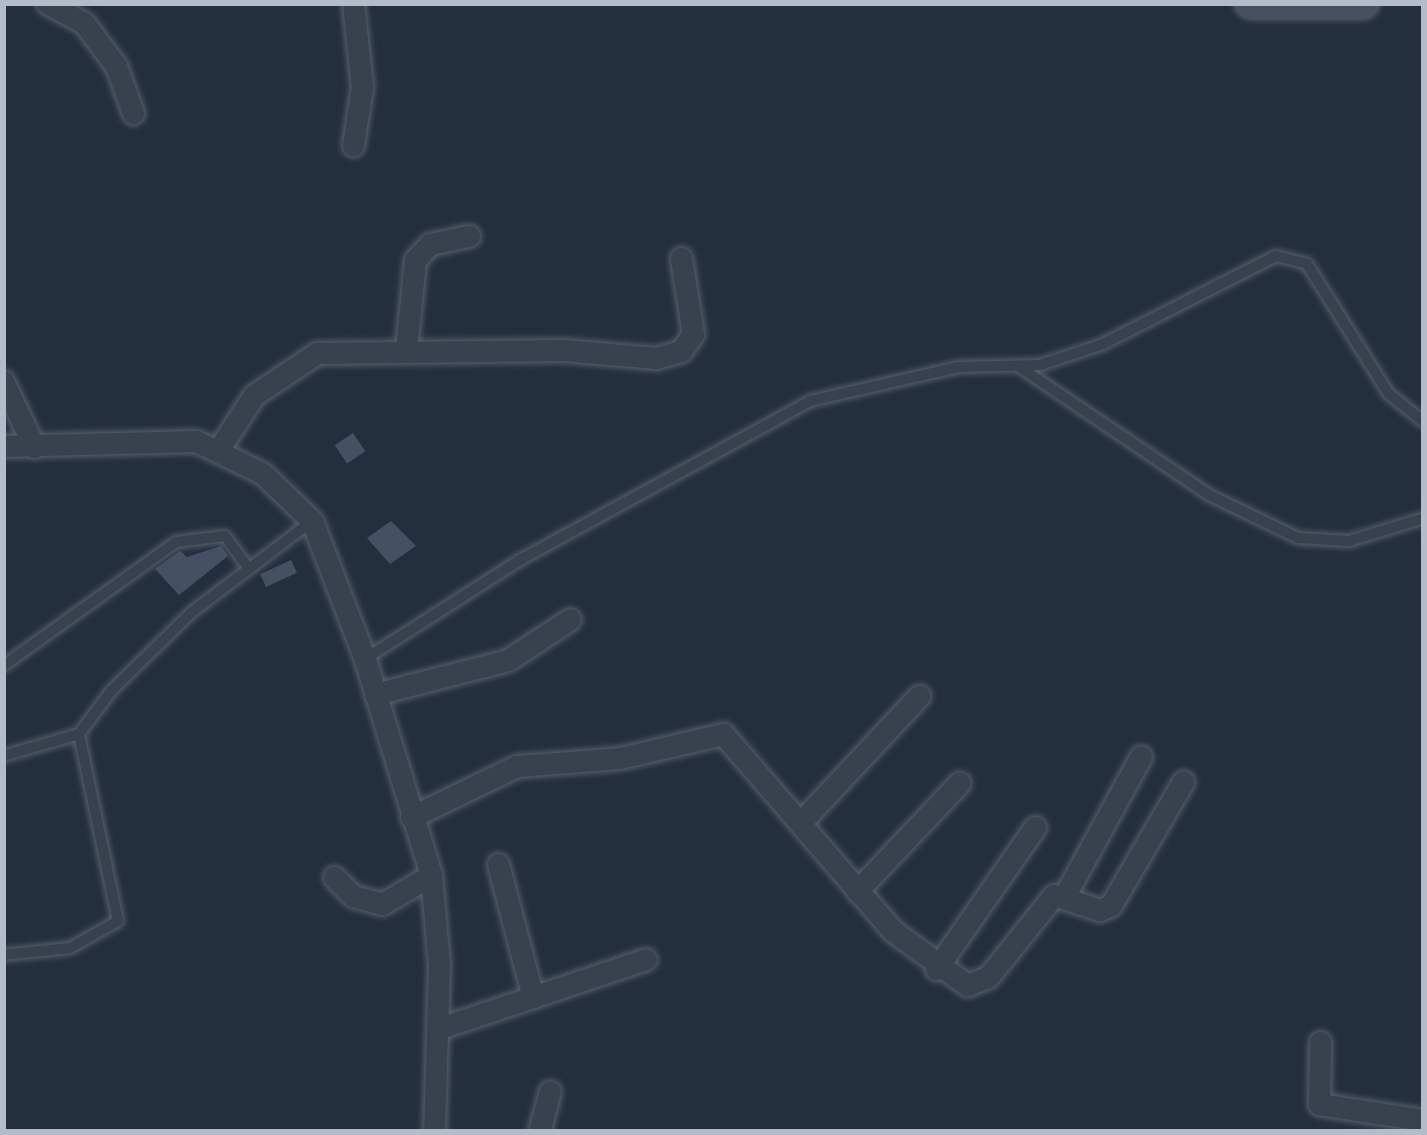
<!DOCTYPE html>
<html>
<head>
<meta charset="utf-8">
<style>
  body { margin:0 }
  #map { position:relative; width:1427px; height:1135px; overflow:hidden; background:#242f3e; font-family:"Archivo Narrow",sans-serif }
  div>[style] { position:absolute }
  .building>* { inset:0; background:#455162; transform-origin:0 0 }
  .roads { filter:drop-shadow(0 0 3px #565f6c) drop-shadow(0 0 3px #565f6c) }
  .lane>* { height:10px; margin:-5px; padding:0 5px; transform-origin:5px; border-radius:5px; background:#38414e }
  .street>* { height:21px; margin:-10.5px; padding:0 10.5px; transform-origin:10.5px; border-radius:10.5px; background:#38414e }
  .secondary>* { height:30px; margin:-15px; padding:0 15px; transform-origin:15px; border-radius:15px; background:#465061 }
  span { translate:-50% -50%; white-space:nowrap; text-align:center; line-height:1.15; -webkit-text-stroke:12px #1d2633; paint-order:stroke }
  .frame { position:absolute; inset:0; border:6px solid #b4bcc9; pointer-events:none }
</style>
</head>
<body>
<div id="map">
  <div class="building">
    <div style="left:353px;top:433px;width:22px;height:22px;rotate:56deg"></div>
    <div style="clip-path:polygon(391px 521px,416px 546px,390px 564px,367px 538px)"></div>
    <div style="clip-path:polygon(221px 546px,228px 556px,179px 595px,155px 569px,180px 551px,187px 557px)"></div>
    <div style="left:291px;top:560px;width:14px;height:34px;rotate:65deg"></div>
  </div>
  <div class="roads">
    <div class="lane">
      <div style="left:1021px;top:368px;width:227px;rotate:34deg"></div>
      <div style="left:1209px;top:495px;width:99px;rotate:25.8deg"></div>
      <div style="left:1298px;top:538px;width:51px;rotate:3.4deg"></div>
      <div style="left:1349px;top:541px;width:78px;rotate:-17deg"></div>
      <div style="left:365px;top:659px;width:184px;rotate:-32.6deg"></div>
      <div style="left:520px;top:560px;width:331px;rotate:-28.7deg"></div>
      <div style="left:810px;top:401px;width:152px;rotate:-12.9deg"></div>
      <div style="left:958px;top:367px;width:82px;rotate:-1.4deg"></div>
      <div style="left:1040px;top:365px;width:66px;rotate:-18.4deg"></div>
      <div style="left:1103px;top:344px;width:194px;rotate:-27deg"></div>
      <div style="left:1276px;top:256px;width:32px;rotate:14deg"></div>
      <div style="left:1307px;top:264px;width:154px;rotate:57.8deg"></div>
      <div style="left:1389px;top:394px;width:45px;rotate:38.7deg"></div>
      <div style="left:3px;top:666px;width:213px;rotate:-35.6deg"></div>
      <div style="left:176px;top:542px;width:49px;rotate:-7deg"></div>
      <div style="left:225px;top:536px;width:37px;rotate:54deg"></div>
      <div style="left:3px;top:756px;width:79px;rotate:-16.1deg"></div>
      <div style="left:79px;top:734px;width:55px;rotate:-53.1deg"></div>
      <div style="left:112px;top:690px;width:112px;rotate:-44.3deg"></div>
      <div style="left:192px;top:612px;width:151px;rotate:-37.2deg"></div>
      <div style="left:3px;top:955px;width:67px;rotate:-6deg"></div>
      <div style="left:70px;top:948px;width:55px;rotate:-29.4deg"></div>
      <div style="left:118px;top:921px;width:191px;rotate:-101.8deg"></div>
    </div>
    <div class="street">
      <div style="left:47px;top:3px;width:42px;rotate:28.4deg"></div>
      <div style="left:84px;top:23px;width:54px;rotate:53.3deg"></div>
      <div style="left:116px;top:66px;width:50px;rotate:70.1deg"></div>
      <div style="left:353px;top:145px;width:59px;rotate:-81.2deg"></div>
      <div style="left:362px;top:87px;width:84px;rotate:-96.1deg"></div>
      <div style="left:406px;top:349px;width:89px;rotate:-84.2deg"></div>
      <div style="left:415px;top:260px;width:22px;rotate:-47deg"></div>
      <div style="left:430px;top:244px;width:40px;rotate:-12deg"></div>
      <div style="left:3px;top:381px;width:73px;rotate:64.8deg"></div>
      <div style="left:3px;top:446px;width:193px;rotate:-1.5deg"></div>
      <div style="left:196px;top:441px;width:73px;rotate:25.9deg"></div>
      <div style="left:262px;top:473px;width:69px;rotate:43.8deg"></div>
      <div style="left:312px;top:521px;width:148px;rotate:69deg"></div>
      <div style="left:365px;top:659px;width:226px;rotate:73deg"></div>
      <div style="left:431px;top:875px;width:90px;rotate:84.9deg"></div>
      <div style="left:439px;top:965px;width:167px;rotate:91.7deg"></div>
      <div style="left:219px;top:449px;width:64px;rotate:-57.1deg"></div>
      <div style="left:254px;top:395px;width:76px;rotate:-33.7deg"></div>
      <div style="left:317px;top:353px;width:246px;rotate:-0.7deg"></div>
      <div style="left:563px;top:350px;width:93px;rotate:4.9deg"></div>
      <div style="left:656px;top:358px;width:26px;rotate:-16deg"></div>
      <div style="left:681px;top:351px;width:21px;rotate:-55deg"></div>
      <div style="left:693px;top:334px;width:77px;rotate:-99deg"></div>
      <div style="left:375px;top:694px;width:137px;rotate:-14.3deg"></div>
      <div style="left:508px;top:660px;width:74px;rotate:-33.5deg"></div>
      <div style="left:411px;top:817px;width:118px;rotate:-25.7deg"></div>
      <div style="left:517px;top:766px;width:103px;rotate:-4.4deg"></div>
      <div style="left:620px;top:758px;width:106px;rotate:-13.1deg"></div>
      <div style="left:723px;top:734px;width:260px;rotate:49.2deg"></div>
      <div style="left:893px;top:931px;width:92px;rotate:36.1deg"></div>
      <div style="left:967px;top:985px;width:22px;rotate:-21deg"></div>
      <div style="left:988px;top:977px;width:105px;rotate:-51.2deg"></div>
      <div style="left:1054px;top:895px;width:48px;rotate:18.1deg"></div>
      <div style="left:1100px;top:910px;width:12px;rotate:-24deg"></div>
      <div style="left:1111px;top:905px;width:143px;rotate:-59.7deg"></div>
      <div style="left:801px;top:822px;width:173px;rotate:-46.9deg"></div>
      <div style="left:498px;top:864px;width:138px;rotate:75.3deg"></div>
      <div style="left:334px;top:877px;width:27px;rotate:45deg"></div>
      <div style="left:353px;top:896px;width:30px;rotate:15deg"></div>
      <div style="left:382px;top:904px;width:57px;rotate:-30.6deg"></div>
      <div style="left:857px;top:891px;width:149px;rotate:-46.6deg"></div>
      <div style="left:1065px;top:895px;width:158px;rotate:-61.3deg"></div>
      <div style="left:936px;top:969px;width:173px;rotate:-55.1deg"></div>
      <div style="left:437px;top:1029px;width:220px;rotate:-18.5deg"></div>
      <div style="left:1320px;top:1042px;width:62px;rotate:90.9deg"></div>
      <div style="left:1319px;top:1104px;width:106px;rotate:8.7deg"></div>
      <div style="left:539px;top:1132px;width:42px;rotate:-75deg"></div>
    </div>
    <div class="secondary">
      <div style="left:1251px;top:3px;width:112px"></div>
    </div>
  </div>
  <div class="frame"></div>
</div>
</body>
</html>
